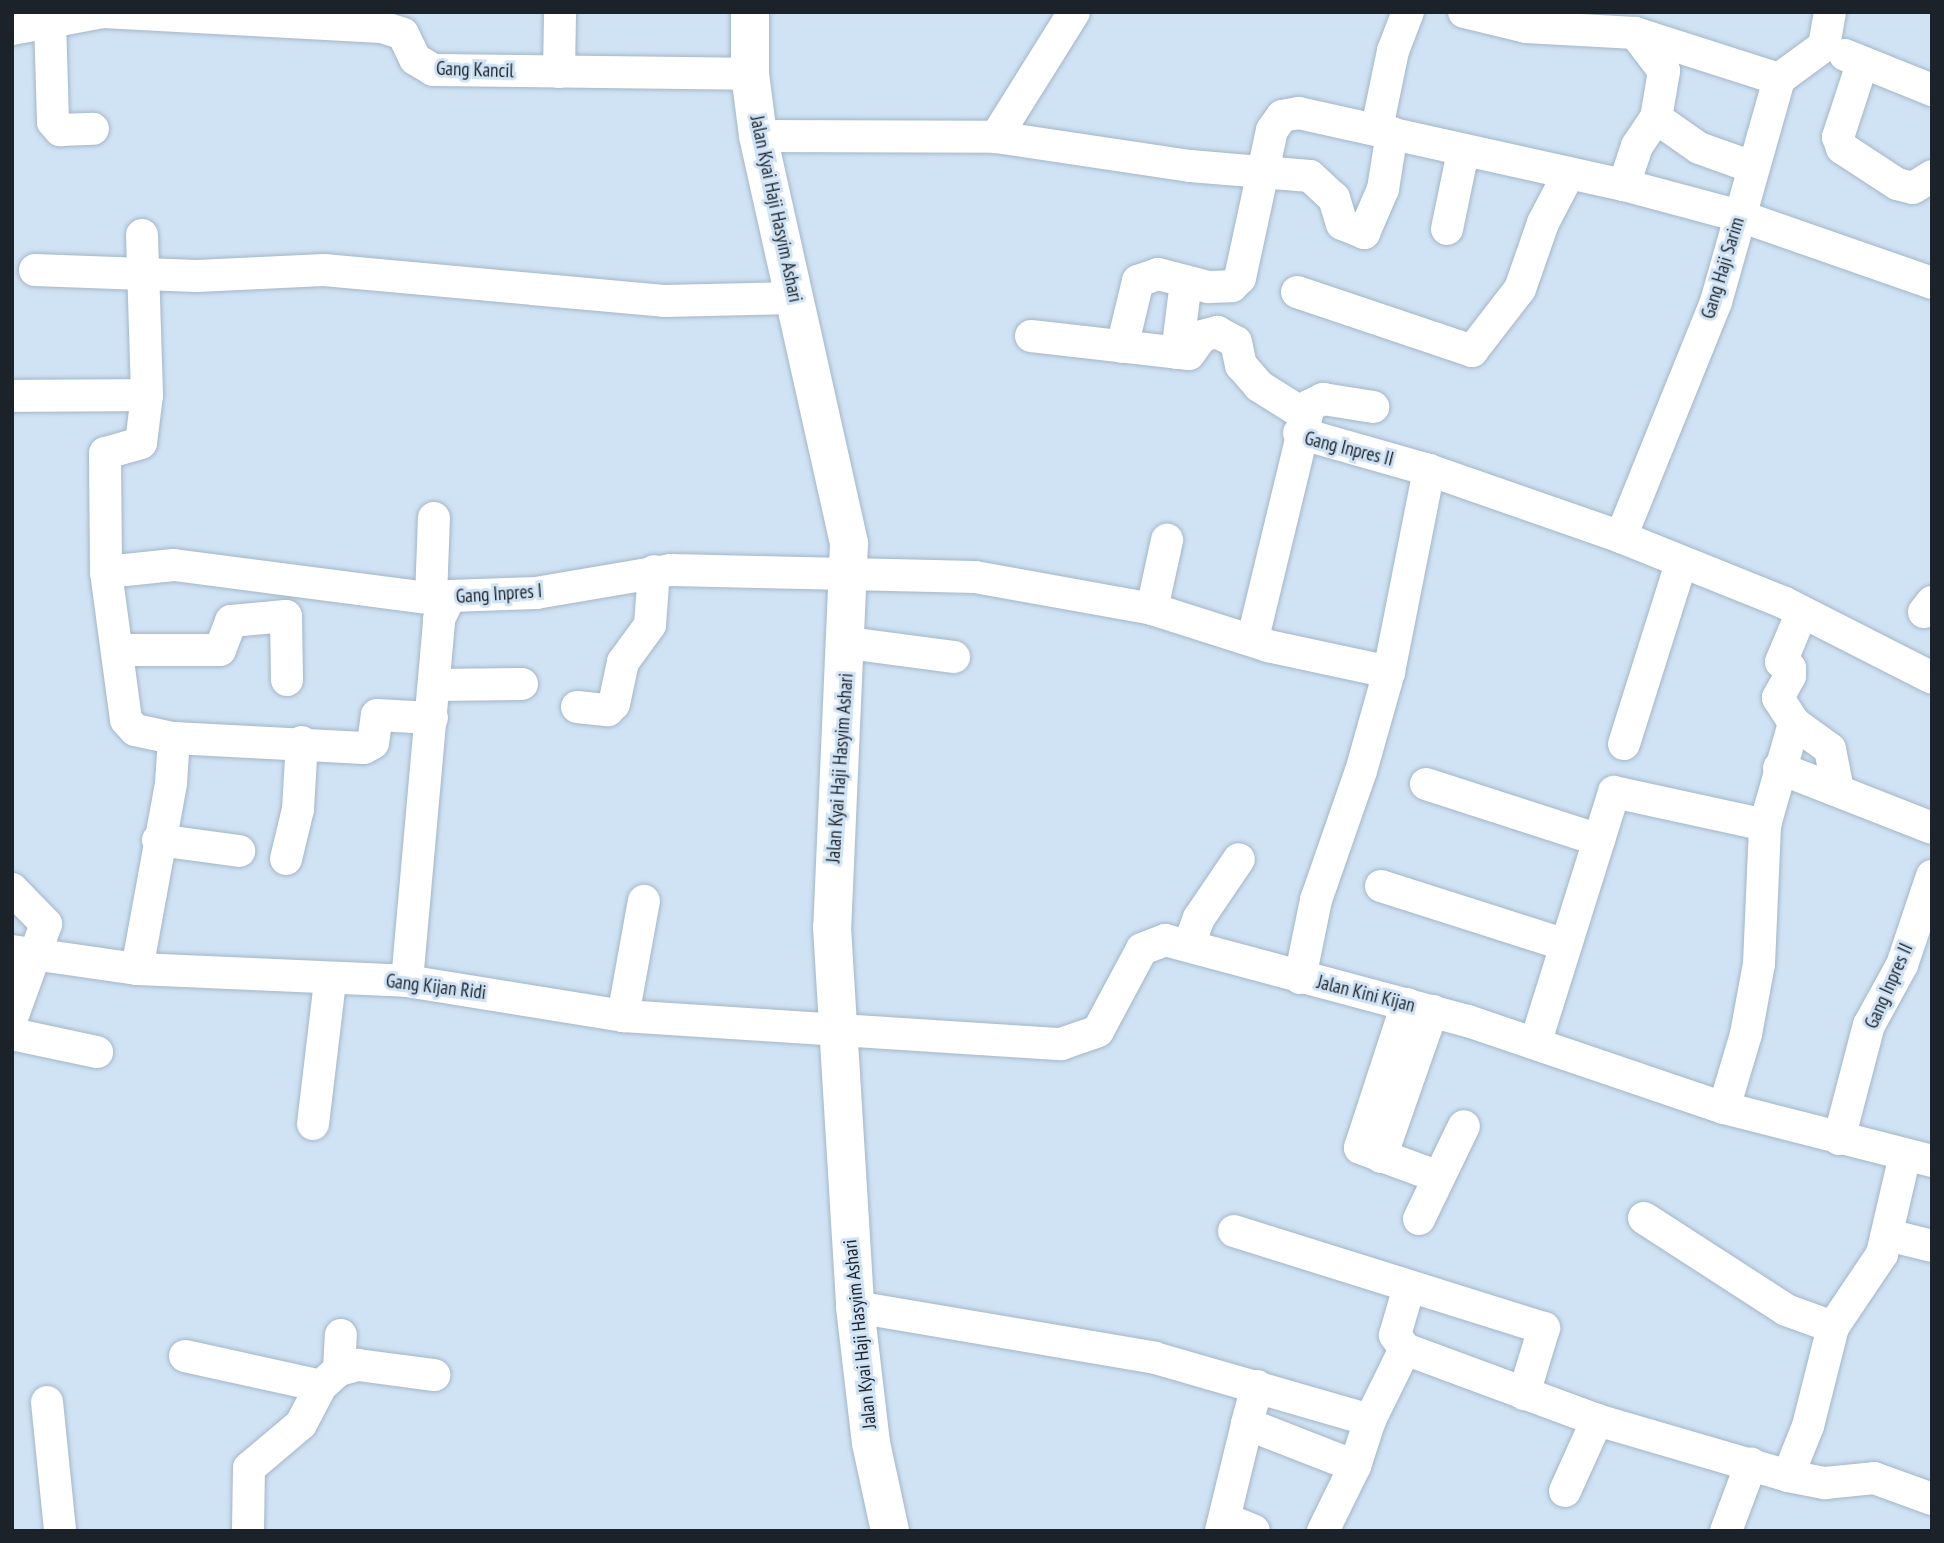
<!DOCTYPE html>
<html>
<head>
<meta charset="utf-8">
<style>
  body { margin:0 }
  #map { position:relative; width:1944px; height:1543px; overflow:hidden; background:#d0e3f5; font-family:"PT Sans Narrow",sans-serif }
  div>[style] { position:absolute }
  .roads { filter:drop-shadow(0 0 2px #a3b6c7) drop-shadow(0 0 2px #a3b6c7) }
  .minor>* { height:32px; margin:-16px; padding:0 16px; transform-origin:16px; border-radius:16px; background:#fff }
  .major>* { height:38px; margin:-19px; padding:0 19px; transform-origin:19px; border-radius:19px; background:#fff }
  span { translate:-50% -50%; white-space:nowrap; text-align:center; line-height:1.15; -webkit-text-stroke:6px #d0e3f5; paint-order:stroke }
  .street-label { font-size:19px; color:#1b2229 }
  .frame { position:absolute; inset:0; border:14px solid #1b2229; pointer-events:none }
</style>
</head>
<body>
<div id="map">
  <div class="roads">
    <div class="minor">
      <div style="left:1464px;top:12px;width:64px;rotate:13.6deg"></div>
      <div style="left:1526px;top:27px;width:109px;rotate:3.2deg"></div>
      <div style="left:1635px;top:33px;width:151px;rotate:17.7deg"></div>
      <div style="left:50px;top:20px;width:102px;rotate:88.3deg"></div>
      <div style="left:53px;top:122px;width:11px;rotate:49deg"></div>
      <div style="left:60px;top:130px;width:33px;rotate:-2deg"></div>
      <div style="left:12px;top:29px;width:94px;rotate:-10.5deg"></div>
      <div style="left:104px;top:12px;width:278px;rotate:3.1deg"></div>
      <div style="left:382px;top:27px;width:22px;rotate:18deg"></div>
      <div style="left:403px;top:34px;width:28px;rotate:64deg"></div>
      <div style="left:415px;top:59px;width:21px;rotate:31deg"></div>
      <div style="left:433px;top:70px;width:317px;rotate:0.7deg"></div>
      <div style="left:1845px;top:55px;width:94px;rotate:21.9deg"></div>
      <div style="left:1862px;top:64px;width:77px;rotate:108.2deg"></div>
      <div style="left:1838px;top:137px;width:12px;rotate:70deg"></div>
      <div style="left:1842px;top:148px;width:66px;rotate:33.2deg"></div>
      <div style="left:1897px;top:184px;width:16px;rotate:14deg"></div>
      <div style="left:1913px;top:188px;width:22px;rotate:-32deg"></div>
      <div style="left:559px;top:72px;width:60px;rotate:-89deg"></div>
      <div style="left:1656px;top:118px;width:52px;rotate:34.9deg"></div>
      <div style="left:1699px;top:148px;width:56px;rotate:19.7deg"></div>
      <div style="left:1377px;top:128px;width:79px;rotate:-78.3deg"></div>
      <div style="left:1393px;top:51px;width:42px;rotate:-69deg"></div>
      <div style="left:758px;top:136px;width:238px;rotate:0.2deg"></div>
      <div style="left:996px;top:137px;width:196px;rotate:8.5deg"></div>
      <div style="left:1190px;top:166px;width:120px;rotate:4.8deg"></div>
      <div style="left:1310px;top:176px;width:33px;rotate:43deg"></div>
      <div style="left:1334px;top:198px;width:27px;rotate:73deg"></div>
      <div style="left:1342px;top:224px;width:24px;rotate:22deg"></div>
      <div style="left:1364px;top:233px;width:48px;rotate:-66.6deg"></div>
      <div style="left:1383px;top:189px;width:57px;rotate:-80.9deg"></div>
      <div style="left:996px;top:137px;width:147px;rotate:-58deg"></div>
      <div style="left:1624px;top:185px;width:41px;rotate:-71.6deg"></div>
      <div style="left:1637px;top:146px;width:34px;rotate:-56deg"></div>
      <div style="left:1656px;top:118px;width:48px;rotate:-80.3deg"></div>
      <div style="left:1664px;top:71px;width:48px;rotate:-127.3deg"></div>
      <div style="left:1447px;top:229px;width:79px;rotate:-78.3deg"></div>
      <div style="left:142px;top:235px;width:160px;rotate:88.2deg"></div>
      <div style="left:147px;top:395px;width:48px;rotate:97.1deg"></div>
      <div style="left:141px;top:443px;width:37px;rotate:164deg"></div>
      <div style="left:105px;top:453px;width:119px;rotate:89.5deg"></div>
      <div style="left:106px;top:572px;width:149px;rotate:82.3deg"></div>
      <div style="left:126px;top:720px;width:13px;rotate:48deg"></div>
      <div style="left:135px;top:730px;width:40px;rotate:12deg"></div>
      <div style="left:174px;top:738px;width:190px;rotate:3deg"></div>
      <div style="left:364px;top:748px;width:10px;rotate:-29deg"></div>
      <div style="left:373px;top:743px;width:28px;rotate:-82deg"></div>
      <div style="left:377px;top:715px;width:55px;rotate:3.1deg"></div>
      <div style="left:35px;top:270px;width:162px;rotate:2.1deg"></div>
      <div style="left:197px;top:276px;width:127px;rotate:-2.7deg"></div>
      <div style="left:324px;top:270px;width:341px;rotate:5.2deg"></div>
      <div style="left:664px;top:301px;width:131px;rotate:-1.3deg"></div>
      <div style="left:1297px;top:292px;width:185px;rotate:18.6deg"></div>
      <div style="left:1472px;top:351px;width:78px;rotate:-52.3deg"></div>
      <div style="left:1520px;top:289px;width:70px;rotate:-70.8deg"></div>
      <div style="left:1543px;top:223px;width:56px;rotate:-62.5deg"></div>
      <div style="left:1031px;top:336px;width:159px;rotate:6.5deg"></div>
      <div style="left:1189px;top:354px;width:22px;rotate:-54deg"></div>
      <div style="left:1202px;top:336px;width:16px;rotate:-15deg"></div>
      <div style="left:1217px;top:332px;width:21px;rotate:28deg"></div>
      <div style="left:1236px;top:342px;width:24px;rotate:78deg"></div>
      <div style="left:1241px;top:365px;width:28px;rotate:49deg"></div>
      <div style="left:1259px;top:386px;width:54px;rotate:32.2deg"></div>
      <div style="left:1122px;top:347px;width:68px;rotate:-76.4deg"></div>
      <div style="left:1138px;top:281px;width:21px;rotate:-19deg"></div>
      <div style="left:1158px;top:274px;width:52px;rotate:14.6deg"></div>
      <div style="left:1208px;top:287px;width:24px;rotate:-2deg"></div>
      <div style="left:1232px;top:286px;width:11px;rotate:-45deg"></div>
      <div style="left:1240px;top:278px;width:151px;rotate:-77.8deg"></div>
      <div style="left:1272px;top:130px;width:17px;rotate:-54deg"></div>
      <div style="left:1282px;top:116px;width:17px;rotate:-10deg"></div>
      <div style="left:1299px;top:113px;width:333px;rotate:12.5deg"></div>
      <div style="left:1624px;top:185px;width:120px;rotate:15deg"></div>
      <div style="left:1740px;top:216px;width:203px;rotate:19.2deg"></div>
      <div style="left:1177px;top:353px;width:72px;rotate:-82.8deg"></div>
      <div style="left:12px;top:396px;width:135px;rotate:-0.4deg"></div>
      <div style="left:1299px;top:433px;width:135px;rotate:15.9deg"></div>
      <div style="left:1429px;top:470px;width:203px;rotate:19.2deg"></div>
      <div style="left:1621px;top:537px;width:175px;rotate:21.9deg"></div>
      <div style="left:1783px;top:602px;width:167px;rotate:27deg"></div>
      <div style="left:1621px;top:537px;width:253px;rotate:-68deg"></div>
      <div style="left:1716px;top:302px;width:232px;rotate:-74.2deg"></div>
      <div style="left:1779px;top:79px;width:56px;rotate:-36.3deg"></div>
      <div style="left:1824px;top:46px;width:35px;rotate:-80deg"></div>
      <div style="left:106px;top:572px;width:68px;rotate:-5.9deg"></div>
      <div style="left:174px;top:565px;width:272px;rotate:7.4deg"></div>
      <div style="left:431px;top:598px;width:80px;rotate:-87.9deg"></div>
      <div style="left:1152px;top:609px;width:71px;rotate:-77.7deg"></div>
      <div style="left:1802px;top:612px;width:54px;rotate:112.8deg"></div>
      <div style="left:1781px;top:662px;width:11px;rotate:34deg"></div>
      <div style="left:1790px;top:668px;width:8px;rotate:90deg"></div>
      <div style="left:1790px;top:676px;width:25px;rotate:119deg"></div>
      <div style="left:1778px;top:698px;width:30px;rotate:57deg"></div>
      <div style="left:1794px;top:723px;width:44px;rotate:35.8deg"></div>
      <div style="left:1830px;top:749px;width:42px;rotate:79deg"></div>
      <div style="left:1924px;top:612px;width:13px;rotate:-51deg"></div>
      <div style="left:1253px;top:638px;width:239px;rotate:-76.4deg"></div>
      <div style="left:1309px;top:406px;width:16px;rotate:-27deg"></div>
      <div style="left:1323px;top:399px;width:51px;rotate:9.1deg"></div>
      <div style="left:848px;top:643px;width:107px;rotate:7.5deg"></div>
      <div style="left:117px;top:650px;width:103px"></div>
      <div style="left:220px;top:650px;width:31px;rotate:-69deg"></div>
      <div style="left:231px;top:621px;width:55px;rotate:-5.2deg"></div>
      <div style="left:286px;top:616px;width:64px;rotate:89.1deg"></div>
      <div style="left:435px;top:685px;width:87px;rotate:-0.7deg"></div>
      <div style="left:577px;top:707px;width:31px;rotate:6deg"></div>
      <div style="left:608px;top:710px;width:8px;rotate:-45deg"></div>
      <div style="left:614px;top:704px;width:43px;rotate:-77.9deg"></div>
      <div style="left:623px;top:662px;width:46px;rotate:-53.9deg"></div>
      <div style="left:650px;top:625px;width:54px;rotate:-85.8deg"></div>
      <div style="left:1624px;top:744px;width:190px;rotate:-72.5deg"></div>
      <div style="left:1779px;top:768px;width:164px;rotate:21.4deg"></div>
      <div style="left:1426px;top:784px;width:182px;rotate:17.9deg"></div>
      <div style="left:158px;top:840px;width:82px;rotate:7.7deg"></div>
      <div style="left:286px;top:859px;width:51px;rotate:-76.5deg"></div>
      <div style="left:298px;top:809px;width:67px;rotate:-86.6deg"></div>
      <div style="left:1381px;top:886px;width:194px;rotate:17.7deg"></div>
      <div style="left:12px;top:889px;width:49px;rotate:45.8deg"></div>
      <div style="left:46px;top:924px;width:100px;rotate:109.9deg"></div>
      <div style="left:1189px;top:945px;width:29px;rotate:-70deg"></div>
      <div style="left:1199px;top:918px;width:71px;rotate:-55.9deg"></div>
      <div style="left:12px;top:951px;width:126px;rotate:8.2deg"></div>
      <div style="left:137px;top:969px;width:270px;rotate:2.5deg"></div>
      <div style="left:407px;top:981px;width:219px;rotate:9.2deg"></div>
      <div style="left:623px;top:1016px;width:439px;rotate:3.7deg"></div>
      <div style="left:1061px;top:1044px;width:39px;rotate:-19deg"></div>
      <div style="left:1098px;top:1031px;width:93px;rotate:-61.8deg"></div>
      <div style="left:1142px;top:949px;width:25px;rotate:-21deg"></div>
      <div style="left:1165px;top:940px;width:314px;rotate:15deg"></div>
      <div style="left:1468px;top:1021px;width:270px;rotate:18.8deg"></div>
      <div style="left:1724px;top:1108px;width:215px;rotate:14.3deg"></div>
      <div style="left:137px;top:969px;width:189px;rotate:-79.6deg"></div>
      <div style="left:171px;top:783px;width:45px;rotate:-86.2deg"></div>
      <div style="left:1300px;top:978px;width:80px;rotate:-78.4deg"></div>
      <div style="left:1316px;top:900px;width:137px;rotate:-70.8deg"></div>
      <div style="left:1361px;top:771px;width:103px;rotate:-74.2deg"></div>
      <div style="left:1389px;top:672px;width:206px;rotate:-78.8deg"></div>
      <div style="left:407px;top:981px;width:363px;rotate:-84.9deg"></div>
      <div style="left:439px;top:619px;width:25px;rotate:-64deg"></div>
      <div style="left:450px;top:596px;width:86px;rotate:-2deg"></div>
      <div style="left:536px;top:593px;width:137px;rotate:-9.7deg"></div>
      <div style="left:671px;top:570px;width:304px;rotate:1.3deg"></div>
      <div style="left:975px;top:577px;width:180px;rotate:10.2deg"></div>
      <div style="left:1152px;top:609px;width:122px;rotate:17.7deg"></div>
      <div style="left:1268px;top:646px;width:124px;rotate:12.1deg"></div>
      <div style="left:1407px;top:1004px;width:151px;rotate:108.1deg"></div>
      <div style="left:1360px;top:1148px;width:84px;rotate:20.2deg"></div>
      <div style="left:623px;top:1016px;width:117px;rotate:-79.7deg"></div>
      <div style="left:12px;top:1034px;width:87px;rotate:12deg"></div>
      <div style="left:1536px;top:1041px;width:261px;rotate:-72.6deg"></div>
      <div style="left:1614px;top:792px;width:155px;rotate:12.3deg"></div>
      <div style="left:1724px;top:1108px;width:77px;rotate:-73.4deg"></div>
      <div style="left:1746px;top:1034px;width:71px;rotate:-79.5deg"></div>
      <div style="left:1759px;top:964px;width:139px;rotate:-87.5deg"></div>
      <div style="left:1765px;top:825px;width:106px;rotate:-74.1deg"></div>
      <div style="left:313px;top:1124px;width:144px;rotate:-83.2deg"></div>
      <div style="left:1839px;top:1139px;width:118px;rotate:-75.3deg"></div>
      <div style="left:1869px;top:1025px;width:68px;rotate:-61.2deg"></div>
      <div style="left:1902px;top:965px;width:94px;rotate:-71.4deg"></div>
      <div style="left:1381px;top:1157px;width:155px;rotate:-70.7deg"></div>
      <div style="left:1644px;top:1218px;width:169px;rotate:32.9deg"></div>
      <div style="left:1786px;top:1310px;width:50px;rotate:19.9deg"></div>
      <div style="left:1419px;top:1219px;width:103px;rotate:-64.2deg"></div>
      <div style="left:1234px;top:1231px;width:325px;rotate:17.4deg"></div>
      <div style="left:1544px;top:1328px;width:69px;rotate:106.9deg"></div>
      <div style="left:1888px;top:1235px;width:45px;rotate:14deg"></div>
      <div style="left:855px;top:1307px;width:304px;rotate:9.6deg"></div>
      <div style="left:1155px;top:1358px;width:224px;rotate:16.1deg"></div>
      <div style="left:1370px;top:1420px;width:79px;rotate:-63.8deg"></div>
      <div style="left:1405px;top:1349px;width:205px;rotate:20.3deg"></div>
      <div style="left:1597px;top:1420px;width:199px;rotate:16.3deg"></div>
      <div style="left:1788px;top:1476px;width:38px;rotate:11deg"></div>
      <div style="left:1825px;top:1483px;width:49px;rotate:-5.8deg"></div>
      <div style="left:1874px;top:1478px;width:62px;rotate:19.9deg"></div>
      <div style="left:1405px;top:1349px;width:17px;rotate:-126deg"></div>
      <div style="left:1395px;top:1335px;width:50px;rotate:-73.7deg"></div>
      <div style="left:185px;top:1356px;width:139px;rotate:12.4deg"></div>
      <div style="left:321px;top:1386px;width:24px;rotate:-42deg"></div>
      <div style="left:339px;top:1370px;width:20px;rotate:-15deg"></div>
      <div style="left:358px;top:1365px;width:77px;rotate:7.5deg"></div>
      <div style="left:339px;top:1370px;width:35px;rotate:-87deg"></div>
      <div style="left:1257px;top:1386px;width:39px;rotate:105deg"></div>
      <div style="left:1247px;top:1424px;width:116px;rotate:21.3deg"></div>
      <div style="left:47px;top:1402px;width:130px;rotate:84.2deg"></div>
      <div style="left:1788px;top:1476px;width:54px;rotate:-68.2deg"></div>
      <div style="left:1808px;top:1426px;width:102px;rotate:-75.8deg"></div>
      <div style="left:1833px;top:1327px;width:88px;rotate:-56.1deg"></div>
      <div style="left:1882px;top:1254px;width:102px;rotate:-76.9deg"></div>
      <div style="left:1565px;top:1491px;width:78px;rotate:-65.7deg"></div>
      <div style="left:1225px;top:1519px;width:31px;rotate:22deg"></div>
      <div style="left:248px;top:1531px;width:63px;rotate:-89.1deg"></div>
      <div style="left:249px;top:1468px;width:68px;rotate:-40.2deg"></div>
      <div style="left:301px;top:1424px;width:43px;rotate:-62.2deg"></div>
      <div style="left:1221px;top:1531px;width:110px;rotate:-76.3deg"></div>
      <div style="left:1323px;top:1531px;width:72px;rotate:-63.8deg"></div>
      <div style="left:1355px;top:1466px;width:48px;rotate:-71.9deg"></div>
      <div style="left:1726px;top:1531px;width:72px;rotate:-69.5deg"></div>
    </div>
    <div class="major">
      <div style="left:750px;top:12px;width:62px;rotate:90deg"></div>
      <div style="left:750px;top:74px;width:63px;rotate:82.6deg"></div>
      <div style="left:758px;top:136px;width:417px;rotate:77.4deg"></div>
      <div style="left:849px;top:543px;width:384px;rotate:92.5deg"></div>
      <div style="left:832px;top:927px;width:381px;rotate:86.5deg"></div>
      <div style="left:855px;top:1307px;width:137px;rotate:83.3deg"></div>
      <div style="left:871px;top:1443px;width:90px;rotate:77.8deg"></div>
    </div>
  </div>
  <div class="street-label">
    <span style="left:475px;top:70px;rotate:2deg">Gang Kancil</span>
    <span style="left:776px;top:209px;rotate:78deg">Jalan Kyai Haji Hasyim Ashari</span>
    <span style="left:1723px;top:268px;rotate:-73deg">Gang Haji Sarim</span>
    <span style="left:1349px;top:449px;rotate:14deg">Gang Inpres II</span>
    <span style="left:499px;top:594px;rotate:-4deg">Gang Inpres I</span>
    <span style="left:840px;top:768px;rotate:-86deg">Jalan Kyai Haji Hasyim Ashari</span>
    <span style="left:1889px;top:986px;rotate:-66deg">Gang Inpres II</span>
    <span style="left:436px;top:987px;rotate:7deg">Gang Kijan Ridi</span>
    <span style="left:1366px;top:994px;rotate:14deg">Jalan Kini Kijan</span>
    <span style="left:860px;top:1334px;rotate:-96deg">Jalan Kyai Haji Hasyim Ashari</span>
  </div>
  <div class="frame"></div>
</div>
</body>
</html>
